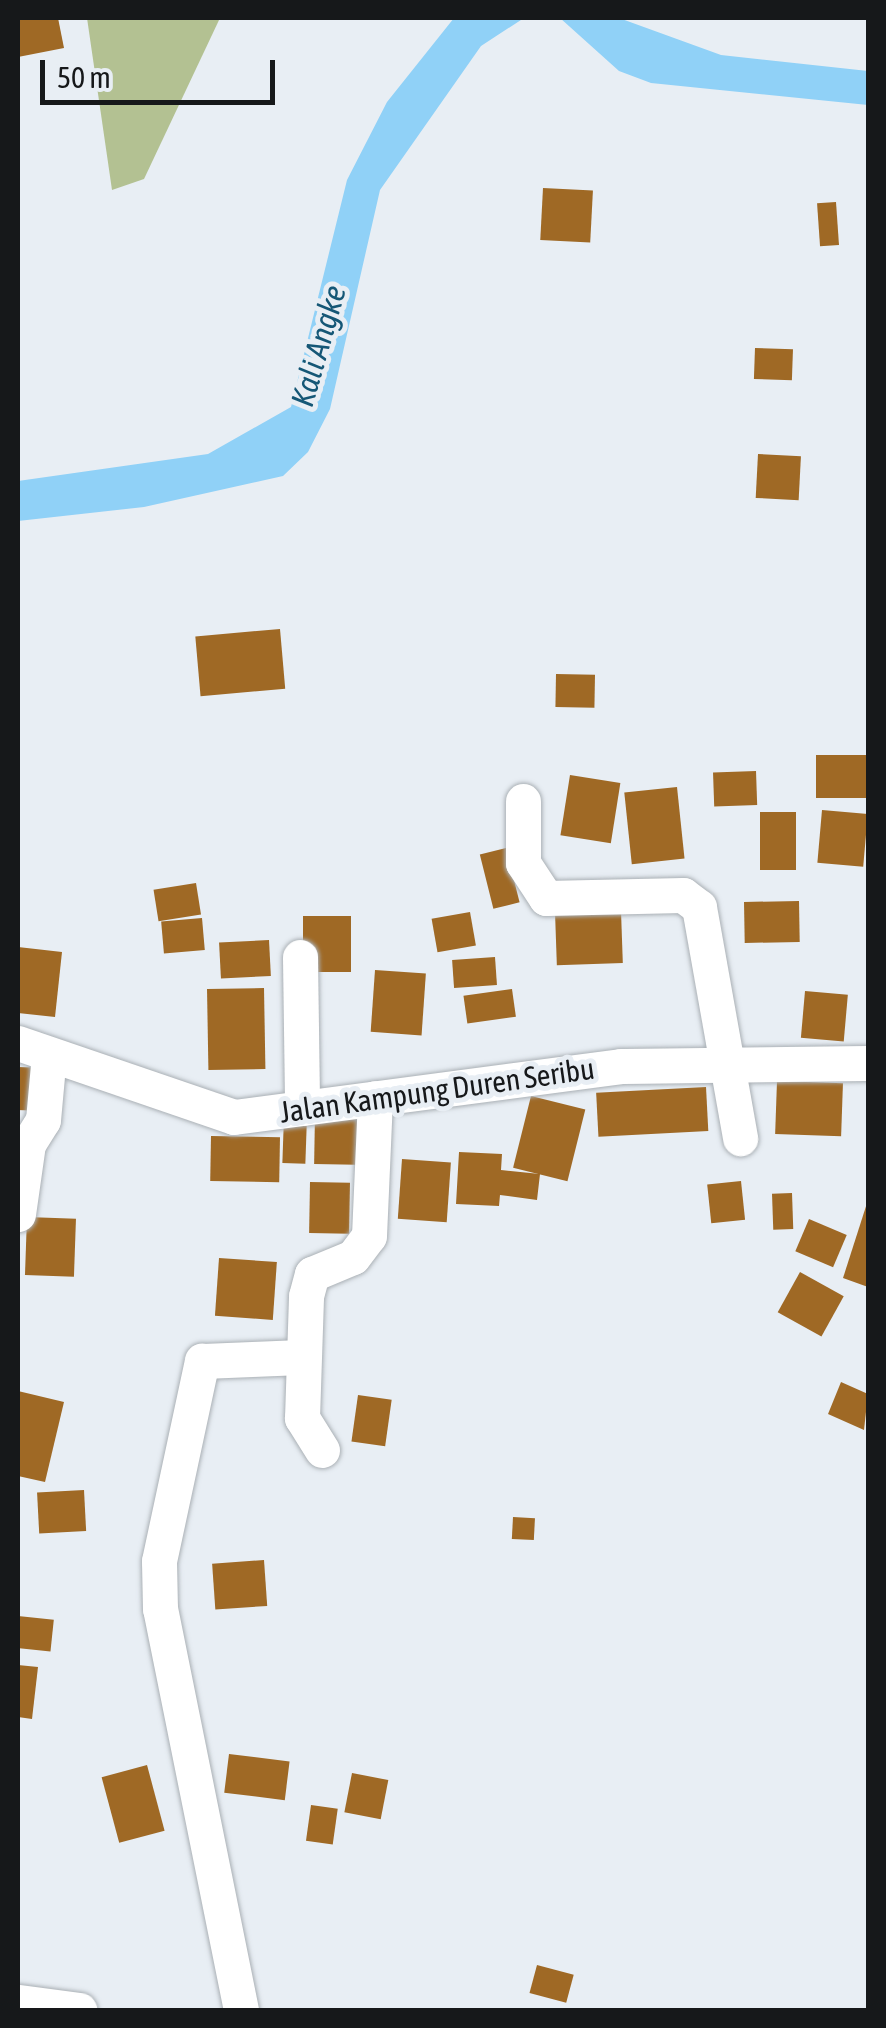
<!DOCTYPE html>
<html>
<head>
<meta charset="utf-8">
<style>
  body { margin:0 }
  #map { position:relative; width:886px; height:2028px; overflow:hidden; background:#e8eef4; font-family:"Asap Condensed",sans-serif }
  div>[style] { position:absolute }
  .green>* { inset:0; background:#b3c192 }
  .water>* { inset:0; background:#90d1f7 }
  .building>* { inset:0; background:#9f6925; transform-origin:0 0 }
  .roads { filter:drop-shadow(0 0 2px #aab0b5) drop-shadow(0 0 2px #aab0b5) }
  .street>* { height:35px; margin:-17.5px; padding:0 17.5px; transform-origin:17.5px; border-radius:17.5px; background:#fff }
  span { translate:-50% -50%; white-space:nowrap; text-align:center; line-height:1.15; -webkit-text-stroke:10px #e8eef4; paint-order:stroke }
  .street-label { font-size:30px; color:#16181a }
  .water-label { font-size:32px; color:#155776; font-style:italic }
  .frame { position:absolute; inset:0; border:20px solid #16181a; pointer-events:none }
  .scale { position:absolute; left:40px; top:60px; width:235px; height:45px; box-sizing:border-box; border:5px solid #16181a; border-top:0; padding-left:12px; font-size:30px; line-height:35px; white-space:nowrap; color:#16181a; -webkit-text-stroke:8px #e8eef4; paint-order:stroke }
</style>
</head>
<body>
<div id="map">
  <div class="green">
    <div style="clip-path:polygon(87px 18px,220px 18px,144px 179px,112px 190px)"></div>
  </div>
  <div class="water">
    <div style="clip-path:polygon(454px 18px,524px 18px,481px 46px,380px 190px,330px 409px,308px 452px,283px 476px,144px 507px,18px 521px,18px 481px,208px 454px,291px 407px,347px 180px,387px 102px)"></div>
    <div style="clip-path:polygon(560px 18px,619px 18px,721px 55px,868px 71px,868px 105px,651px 83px,619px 71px)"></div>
  </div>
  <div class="building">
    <div style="clip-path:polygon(18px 18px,58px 18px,64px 48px,18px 57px)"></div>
    <div style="left:543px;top:188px;width:50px;height:52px;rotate:3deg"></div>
    <div style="left:836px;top:202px;width:43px;height:19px;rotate:86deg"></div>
    <div style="left:755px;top:348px;width:38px;height:31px;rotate:2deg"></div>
    <div style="left:758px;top:454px;width:43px;height:44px;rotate:3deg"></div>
    <div style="left:280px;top:629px;width:60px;height:85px;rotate:85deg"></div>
    <div style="left:556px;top:674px;width:39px;height:33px;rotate:1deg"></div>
    <div style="left:868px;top:755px;width:43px;height:52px;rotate:90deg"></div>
    <div style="left:756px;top:771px;width:34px;height:43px;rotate:88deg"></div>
    <div style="left:570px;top:775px;width:51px;height:61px;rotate:9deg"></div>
    <div style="left:677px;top:787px;width:72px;height:53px;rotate:84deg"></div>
    <div style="left:822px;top:810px;width:46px;height:53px;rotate:5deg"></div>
    <div style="left:760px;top:812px;width:36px;height:58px"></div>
    <div style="left:506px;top:848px;width:56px;height:27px;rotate:76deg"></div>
    <div style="left:196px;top:883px;width:32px;height:43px;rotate:81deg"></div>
    <div style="left:799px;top:901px;width:41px;height:55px;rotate:89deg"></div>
    <div style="left:621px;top:911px;width:52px;height:66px;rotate:88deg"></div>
    <div style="left:470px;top:912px;width:34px;height:39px;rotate:80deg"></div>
    <div style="left:303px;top:916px;width:48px;height:56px"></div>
    <div style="left:202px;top:918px;width:32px;height:41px;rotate:85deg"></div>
    <div style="left:269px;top:940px;width:36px;height:50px;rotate:87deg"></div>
    <div style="clip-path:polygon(18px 947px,62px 952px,55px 1017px,18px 1013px)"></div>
    <div style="left:495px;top:957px;width:28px;height:43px;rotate:86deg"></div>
    <div style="left:375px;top:970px;width:51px;height:62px;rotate:4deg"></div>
    <div style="left:264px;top:988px;width:81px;height:57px;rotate:89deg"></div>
    <div style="left:512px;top:989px;width:28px;height:49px;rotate:82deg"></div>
    <div style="left:805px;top:991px;width:43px;height:47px;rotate:5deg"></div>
    <div style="left:18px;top:1067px;width:23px;height:43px;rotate:2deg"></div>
    <div style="left:777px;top:1081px;width:66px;height:53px;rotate:2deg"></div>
    <div style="left:706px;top:1087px;width:44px;height:110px;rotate:87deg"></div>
    <div style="left:531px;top:1096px;width:56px;height:74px;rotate:14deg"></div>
    <div style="left:315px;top:1114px;width:56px;height:50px;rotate:1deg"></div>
    <div style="left:284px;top:1116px;width:23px;height:47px;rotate:2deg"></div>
    <div style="left:211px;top:1136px;width:69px;height:45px;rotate:1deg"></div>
    <div style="clip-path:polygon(459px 1152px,502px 1154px,501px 1170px,540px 1174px,537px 1200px,500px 1195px,499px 1206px,456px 1204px)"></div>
    <div style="left:402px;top:1159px;width:49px;height:60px;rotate:4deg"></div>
    <div style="left:741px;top:1181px;width:39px;height:34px;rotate:84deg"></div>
    <div style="left:310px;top:1182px;width:40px;height:51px;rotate:1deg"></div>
    <div style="left:792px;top:1193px;width:36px;height:20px;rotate:88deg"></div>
    <div style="clip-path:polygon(868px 1200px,868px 1287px,843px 1278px)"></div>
    <div style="left:27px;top:1217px;width:49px;height:58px;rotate:2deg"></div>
    <div style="left:809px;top:1219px;width:41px;height:35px;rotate:23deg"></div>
    <div style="left:219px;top:1258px;width:58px;height:58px;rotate:4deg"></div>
    <div style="left:800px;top:1272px;width:50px;height:46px;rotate:29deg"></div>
    <div style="clip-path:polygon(841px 1382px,868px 1394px,864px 1430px,828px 1414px)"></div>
    <div style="clip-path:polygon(18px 1391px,64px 1402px,45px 1482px,18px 1476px)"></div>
    <div style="left:358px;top:1395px;width:34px;height:47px;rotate:8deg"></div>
    <div style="left:84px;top:1490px;width:41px;height:47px;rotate:87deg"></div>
    <div style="left:513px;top:1517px;width:22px;height:22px;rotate:3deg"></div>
    <div style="left:264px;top:1560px;width:46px;height:52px;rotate:86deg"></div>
    <div style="left:18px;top:1616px;width:36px;height:32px;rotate:6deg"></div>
    <div style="clip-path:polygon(18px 1665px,38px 1667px,32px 1719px,18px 1717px)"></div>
    <div style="left:229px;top:1754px;width:61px;height:39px;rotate:7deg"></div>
    <div style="left:147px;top:1765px;width:68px;height:47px;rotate:75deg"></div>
    <div style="left:352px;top:1773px;width:37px;height:40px;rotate:11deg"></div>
    <div style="left:311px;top:1805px;width:27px;height:36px;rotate:8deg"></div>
    <div style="left:537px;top:1965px;width:38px;height:29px;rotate:15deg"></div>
  </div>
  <div class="roads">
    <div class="street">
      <div style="left:523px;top:801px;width:62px;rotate:90deg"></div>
      <div style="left:523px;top:863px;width:42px;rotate:56.7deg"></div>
      <div style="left:546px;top:898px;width:137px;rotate:-1.3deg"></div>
      <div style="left:683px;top:895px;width:20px;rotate:37deg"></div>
      <div style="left:699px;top:907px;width:235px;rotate:79.9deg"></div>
      <div style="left:300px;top:957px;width:151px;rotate:89.2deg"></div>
      <div style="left:18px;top:1043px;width:228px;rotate:18.9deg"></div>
      <div style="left:234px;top:1117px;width:390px;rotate:-7.5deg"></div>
      <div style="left:621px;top:1066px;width:247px;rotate:-0.7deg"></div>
      <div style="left:18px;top:1214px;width:71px;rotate:-81.9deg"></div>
      <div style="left:28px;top:1144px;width:28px;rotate:-58deg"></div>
      <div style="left:43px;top:1120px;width:66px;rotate:-84.8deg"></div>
      <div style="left:322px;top:1450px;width:38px;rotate:-122deg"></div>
      <div style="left:302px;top:1418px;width:122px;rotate:-88.1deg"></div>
      <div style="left:306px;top:1296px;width:23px;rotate:-75deg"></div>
      <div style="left:312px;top:1274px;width:44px;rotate:-22.5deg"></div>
      <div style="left:353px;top:1257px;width:26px;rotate:-53deg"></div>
      <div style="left:369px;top:1236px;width:138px;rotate:-87.5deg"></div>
      <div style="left:18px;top:2002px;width:62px;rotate:7.5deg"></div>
      <div style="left:241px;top:2010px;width:409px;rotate:-101.4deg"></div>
      <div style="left:160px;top:1609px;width:48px;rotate:-91.2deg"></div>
      <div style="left:159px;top:1561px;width:205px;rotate:-77.9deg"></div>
      <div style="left:202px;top:1361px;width:100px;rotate:-2.3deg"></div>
    </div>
  </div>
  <div class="street-label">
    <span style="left:437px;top:1090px;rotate:-8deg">Jalan Kampung Duren Seribu</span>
  </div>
  <div class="water-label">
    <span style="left:319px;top:346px;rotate:-74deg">Kali Angke</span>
  </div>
  <div class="frame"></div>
  <div class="scale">50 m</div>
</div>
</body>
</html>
